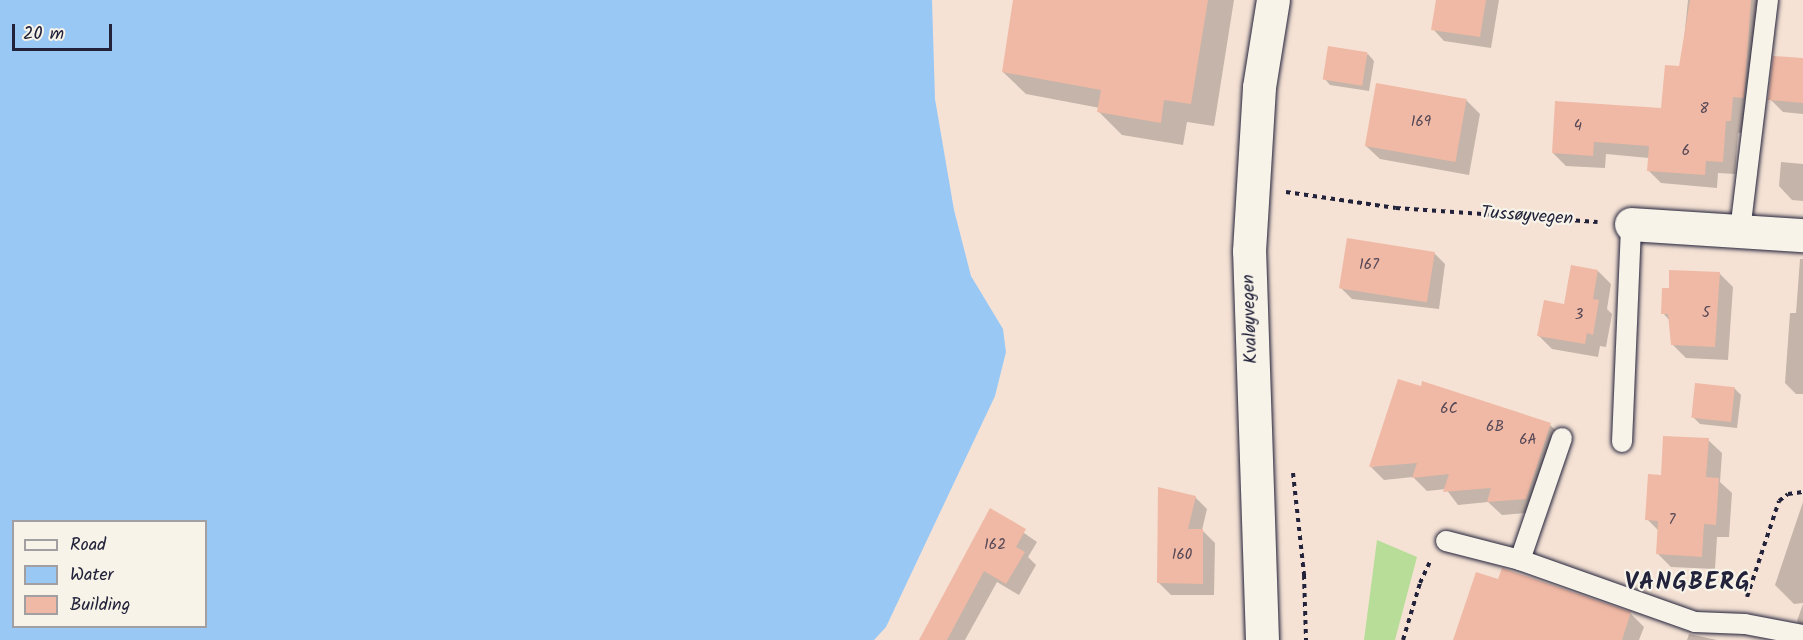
<!DOCTYPE html>
<html>
<head>
<meta charset="utf-8">
<style>
  body { margin:0 }
  #map { position:relative; width:1803px; height:640px; overflow:hidden; background:#f5e2d4; font-family:Kalam,sans-serif }
  div>[style] { position:absolute }
  .green>* { inset:0; background:#b7dd99 }
  .water>* { inset:0; background:#9ac8f5 }
  .shadow>* { inset:0; background:#0003 }
  .building>* { inset:0; background:#f0b9a5; transform-origin:0 0 }
  .path>* { height:4px; margin-top:-2px; transform-origin:0; background:repeating-linear-gradient(90deg,#22223b 0 4.5px,transparent 0 9px) }
  .roads { filter:drop-shadow(0 0 2px #22223b) drop-shadow(0 0 2px #22223b) }
  .lane>* { height:20px; margin:-10px; padding:0 10px; transform-origin:10px; border-radius:10px; background:#f7f3e8 }
  .street>* { height:33px; margin:-16.5px; padding:0 16.5px; transform-origin:16.5px; border-radius:16.5px; background:#f7f3e8 }
  .secondary>* { height:33px; margin:-16.5px; padding:0 16.5px; transform-origin:16.5px; border-radius:16.5px; background:#f7f3e8 }
  span { translate:-50% -50%; white-space:nowrap; text-align:center; line-height:1.15; -webkit-text-stroke:4.5px #f7f3e8; paint-order:stroke }
  .number-label { font-size:15px; color:#564856 }
  .number-label span { -webkit-text-stroke-width:0 }
  .street-label { font-size:18px; color:#22223b }
  .district-label { font-size:24px; color:#22223b; font-weight:700; letter-spacing:1.5px }
  .legend { position:absolute; left:12px; top:520px; width:195px; height:108px; box-sizing:border-box; background:#f7f3e8; border:2px solid #a29fa3; margin:0; padding:8px 10px; list-style:none; font-size:18px; color:#22223b }
  .legend li { display:flex; align-items:center; gap:12px; height:30px }
  .legend b { width:30px; border:2px solid #a29fa3 }
  .scale { position:absolute; left:12px; top:24px; width:100px; height:27px; box-sizing:border-box; border:3px solid #22223b; border-top:0; padding-left:8px; font-size:18px; line-height:21px; white-space:nowrap; color:#22223b; -webkit-text-stroke:4px #f7f3e8; paint-order:stroke }
</style>
</head>
<body>
<div id="map">
  <div class="green">
    <div style="clip-path:polygon(1377px 540px,1417px 557px,1395px 640px,1364px 640px)"></div>
  </div>
  <div class="water">
    <div style="clip-path:polygon(evenodd,0 0,932px 0,935px 99px,954px 210px,971px 276px,1003px 329px,1006px 352px,995px 396px,886px 627px,874px 640px,0 640px,0 0,14px 522px,206px 522px,206px 626px,14px 626px,14px 522px)"></div>
  </div>
  <div class="shadow">
    <div style="clip-path:polygon(1014px 0,1234px 0,1214px 126px,1187px 122px,1183px 145px,1122px 135px,1099px 112px,1100px 108px,1026px 94px,1003px 72px)"></div>
    <div style="clip-path:polygon(1437px 0,1499px 0,1491px 48px,1444px 41px,1433px 29px)"></div>
    <div style="clip-path:polygon(1688px 0,1766px 0,1744px 133px,1738px 133px,1735px 174px,1718px 173px,1717px 188px,1661px 183px,1648px 170px,1649px 158px,1606px 154px,1605px 168px,1566px 166px,1553px 153px,1663px 109px,1681px 68px)"></div>
    <div style="clip-path:polygon(1368px 54px,1374px 61px,1369px 91px,1330px 85px,1324px 78px)"></div>
    <div style="clip-path:polygon(1803px 60px,1803px 114px,1783px 112px,1770px 99px)"></div>
    <div style="clip-path:polygon(1466px 100px,1480px 114px,1469px 175px,1380px 159px,1366px 146px)"></div>
    <div style="clip-path:polygon(1781px 162px,1803px 164px,1803px 201px,1792px 200px,1779px 186px)"></div>
    <div style="clip-path:polygon(1434px 253px,1445px 264px,1439px 309px,1352px 299px,1341px 288px)"></div>
    <div style="clip-path:polygon(1800px 259px,1803px 259px,1803px 394px,1796px 394px,1785px 383px,1790px 313px,1796px 313px)"></div>
    <div style="clip-path:polygon(1598px 271px,1611px 284px,1607px 309px,1612px 314px,1606px 347px,1600px 346px,1598px 357px,1552px 349px,1539px 336px)"></div>
    <div style="clip-path:polygon(1720px 274px,1733px 287px,1728px 360px,1686px 358px,1673px 345px,1670px 321px,1663px 313px)"></div>
    <div style="clip-path:polygon(1734px 388px,1741px 395px,1737px 428px,1700px 424px,1693px 417px)"></div>
    <div style="clip-path:polygon(1550px 425px,1564px 438px,1539px 512px,1502px 515px,1488px 502px,1458px 505px,1446px 489px,1427px 491px,1413px 477px,1384px 480px,1371px 467px)"></div>
    <div style="clip-path:polygon(1708px 440px,1722px 453px,1720px 482px,1732px 493px,1729px 537px,1717px 537px,1715px 569px,1671px 567px,1657px 553px,1659px 531px,1647px 519px,1662px 476px)"></div>
    <div style="clip-path:polygon(1195px 497px,1207px 509px,1202px 530px,1215px 543px,1214px 595px,1171px 595px,1159px 583px)"></div>
    <div style="clip-path:polygon(1803px 502px,1803px 603px,1794px 604px,1775px 585px)"></div>
    <div style="clip-path:polygon(991px 510px,1037px 542px,1028px 557px,1036px 565px,1019px 595px,997px 582px,965px 640px,926px 640px)"></div>
    <div style="clip-path:polygon(1803px 604px,1803px 627px,1797px 621px)"></div>
    <div style="clip-path:polygon(1630px 613px,1644px 627px,1639px 640px,1454px 640px)"></div>
    <div style="clip-path:polygon(1689px 634px,1717px 640px,1687px 640px)"></div>
  </div>
  <div class="building">
    <div style="clip-path:polygon(1013px 0,1208px 0,1191px 104px,1164px 100px,1161px 123px,1097px 112px,1101px 90px,1002px 72px)"></div>
    <div style="clip-path:polygon(1436px 0,1486px 0,1480px 37px,1431px 30px)"></div>
    <div style="clip-path:polygon(1690px 0,1751px 0,1744px 98px,1733px 97px,1731px 121px,1726px 121px,1723px 162px,1706px 161px,1705px 175px,1647px 171px,1649px 146px,1594px 142px,1593px 156px,1552px 153px,1555px 101px,1661px 108px,1665px 65px,1679px 66px)"></div>
    <div style="left:1328px;top:46px;width:40px;height:34px;rotate:9deg"></div>
    <div style="clip-path:polygon(1773px 56px,1803px 58px,1803px 103px,1768px 100px)"></div>
    <div style="left:1376px;top:83px;width:92px;height:64px;rotate:10deg"></div>
    <div style="left:1347px;top:238px;width:89px;height:51px;rotate:9deg"></div>
    <div style="clip-path:polygon(1571px 265px,1598px 270px,1593px 299px,1599px 300px,1593px 335px,1587px 333px,1585px 344px,1537px 336px,1544px 300px,1564px 304px)"></div>
    <div style="clip-path:polygon(1669px 270px,1720px 272px,1715px 347px,1671px 345px,1668px 314px,1661px 314px,1662px 288px,1669px 288px)"></div>
    <div style="clip-path:polygon(1398px 379px,1421px 386px,1422px 381px,1551px 423px,1526px 499px,1487px 502px,1491px 488px,1443px 492px,1449px 474px,1412px 478px,1417px 463px,1369px 467px)"></div>
    <div style="left:1695px;top:383px;width:40px;height:35px;rotate:6deg"></div>
    <div style="clip-path:polygon(1663px 436px,1709px 438px,1706px 477px,1719px 478px,1716px 525px,1704px 524px,1702px 557px,1656px 554px,1658px 521px,1645px 520px,1648px 474px,1661px 475px)"></div>
    <div style="clip-path:polygon(1158px 487px,1196px 496px,1188px 529px,1203px 529px,1203px 584px,1157px 583px)"></div>
    <div style="clip-path:polygon(990px 508px,1026px 529px,1016px 547px,1025px 552px,1006px 584px,984px 571px,947px 640px,919px 640px)"></div>
    <div style="clip-path:polygon(1502px 568px,1631px 612px,1622px 640px,1453px 640px,1476px 572px,1498px 579px)"></div>
  </div>
  <div class="path">
    <div style="left:1286px;top:192px;width:111px;rotate:8.3deg"></div>
    <div style="left:1396px;top:208px;width:202px;rotate:4deg"></div>
    <div style="left:1293px;top:473px;width:103px;rotate:83.8deg"></div>
    <div style="left:1304px;top:575px;width:65px;rotate:88.2deg"></div>
    <div style="left:1747px;top:597px;width:101px;rotate:-71.6deg"></div>
    <div style="left:1779px;top:501px;width:11px;rotate:-38deg"></div>
    <div style="left:1788px;top:494px;width:15px;rotate:-8deg"></div>
    <div style="left:1403px;top:640px;width:59px;rotate:-73.4deg"></div>
    <div style="left:1420px;top:583px;width:23px;rotate:-65deg"></div>
  </div>
  <div class="roads">
    <div class="lane">
      <div style="left:1740px;top:231px;width:233px;rotate:-83.1deg"></div>
      <div style="left:1622px;top:442px;width:218px;rotate:-87.6deg"></div>
      <div style="left:1446px;top:541px;width:76px;rotate:14.4deg"></div>
      <div style="left:1520px;top:560px;width:186px;rotate:19.5deg"></div>
      <div style="left:1695px;top:622px;width:50px;rotate:2.3deg"></div>
      <div style="left:1745px;top:624px;width:59px;rotate:10.7deg"></div>
      <div style="left:1520px;top:560px;width:129px;rotate:-71deg"></div>
    </div>
    <div class="street">
      <div style="left:1631px;top:224px;width:172px;rotate:3.7deg"></div>
    </div>
    <div class="secondary">
      <div style="left:1262px;top:640px;width:389px;rotate:-91.9deg"></div>
      <div style="left:1249px;top:251px;width:164px;rotate:-86.5deg"></div>
      <div style="left:1259px;top:87px;width:88px;rotate:-80.9deg"></div>
    </div>
  </div>
  <div class="number-label">
    <span style="left:1704px;top:110px">8</span>
    <span style="left:1421px;top:123px">169</span>
    <span style="left:1578px;top:127px">4</span>
    <span style="left:1686px;top:152px">6</span>
    <span style="left:1369px;top:266px">167</span>
    <span style="left:1706px;top:314px">5</span>
    <span style="left:1579px;top:316px">3</span>
    <span style="left:1449px;top:410px">6C</span>
    <span style="left:1495px;top:428px">6B</span>
    <span style="left:1528px;top:441px">6A</span>
    <span style="left:1672px;top:521px">7</span>
    <span style="left:995px;top:546px">162</span>
    <span style="left:1182px;top:556px">160</span>
  </div>
  <div class="street-label">
    <span style="left:1527px;top:217px;rotate:4deg">Tussøyvegen</span>
    <span style="left:1251px;top:319px;rotate:-92deg">Kvaløyvegen</span>
  </div>
  <div class="district-label">
    <span style="left:1688px;top:583px">VANGBERG</span>
  </div>
  <ul class="legend">
  <li><b style="height:8px;background:#f7f3e8"></b>Road</li>
  <li><b style="height:16px;background:#9ac8f5"></b>Water</li>
  <li><b style="height:16px;background:#f0b9a5"></b>Building</li>
  </ul>
  <div class="scale">20 m</div>
</div>
</body>
</html>
